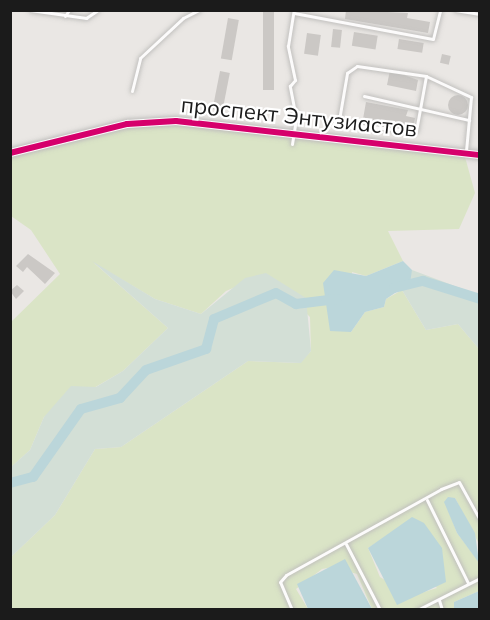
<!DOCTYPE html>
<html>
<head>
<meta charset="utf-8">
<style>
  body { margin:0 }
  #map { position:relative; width:490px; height:620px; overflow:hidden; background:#eae7e4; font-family:Mulish,sans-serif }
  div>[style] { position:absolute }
  .grass>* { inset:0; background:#dae4c6 }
  .wetland>* { inset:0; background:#d3dfd6 }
  .water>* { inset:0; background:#bbd6da }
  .river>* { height:10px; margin:-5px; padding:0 5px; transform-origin:5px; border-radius:5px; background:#bbd6da }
  .building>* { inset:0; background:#cbc8c5; transform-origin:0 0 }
  .round { border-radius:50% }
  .roads { filter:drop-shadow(0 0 2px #bfbebc) drop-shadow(0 0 2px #bfbebc) }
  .service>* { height:3px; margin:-1.5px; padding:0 1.5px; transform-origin:1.5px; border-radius:1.5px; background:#fcfbfb }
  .tertiary>* { height:8px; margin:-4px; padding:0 4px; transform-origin:4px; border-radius:4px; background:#fcfbfb }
  .cycleway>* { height:6px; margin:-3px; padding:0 3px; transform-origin:3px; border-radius:3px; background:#d6006c }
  span { translate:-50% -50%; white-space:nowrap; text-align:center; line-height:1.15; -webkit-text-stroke:4.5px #fff; paint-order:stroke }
  .street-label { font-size:22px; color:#1b1b1b }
  .frame { position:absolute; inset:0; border:12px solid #1b1b1b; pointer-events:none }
</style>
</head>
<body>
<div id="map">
  <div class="grass">
    <div style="clip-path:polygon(evenodd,177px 125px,465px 157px,475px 193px,459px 229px,388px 231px,403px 261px,366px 276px,352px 272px,351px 332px,365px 312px,384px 307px,386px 299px,402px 290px,426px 330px,458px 324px,479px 349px,479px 544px,455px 498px,445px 502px,457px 533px,479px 562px,479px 591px,454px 602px,454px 609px,372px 609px,357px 574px,333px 567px,322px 569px,296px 589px,308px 609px,11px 609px,11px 557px,55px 515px,95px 449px,121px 447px,248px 361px,300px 363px,311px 351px,310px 317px,266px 274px,226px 291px,201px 314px,155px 299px,94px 263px,168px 328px,123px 371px,44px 417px,30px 450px,11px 467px,11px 322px,60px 274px,31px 230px,11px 216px,11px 157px,128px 127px,177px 125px,387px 536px,437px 588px,411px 596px,380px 577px,368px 548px,387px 536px)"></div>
  </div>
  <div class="wetland">
    <div style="clip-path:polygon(92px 261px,155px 299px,201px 314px,245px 278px,266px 273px,306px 298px,311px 351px,301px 363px,248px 361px,121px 447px,95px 449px,55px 515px,11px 557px,11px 467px,30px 450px,44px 417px,71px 386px,96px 387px,123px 371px,168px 328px)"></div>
    <div style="clip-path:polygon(412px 270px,479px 295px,479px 349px,458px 324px,426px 330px,402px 290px)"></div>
  </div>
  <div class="water">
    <div style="clip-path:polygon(403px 261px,412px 270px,410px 283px,386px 299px,384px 307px,365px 312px,351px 332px,330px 331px,323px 283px,334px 270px,366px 276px)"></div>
    <div style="clip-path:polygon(448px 497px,455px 498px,475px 533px,479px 563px,457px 533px,444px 502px)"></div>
    <div style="clip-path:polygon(412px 517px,424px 523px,442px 548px,446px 582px,397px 605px,368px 548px)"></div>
    <div style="clip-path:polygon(345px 559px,372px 609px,308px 609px,297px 584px)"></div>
    <div style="clip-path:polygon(479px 591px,479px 609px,454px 609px,454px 602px)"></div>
  </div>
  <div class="river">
    <div style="left:394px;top:288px;width:30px;rotate:-14deg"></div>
    <div style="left:423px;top:281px;width:60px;rotate:17.5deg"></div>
    <div style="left:10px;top:483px;width:24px;rotate:-15deg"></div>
    <div style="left:33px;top:477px;width:83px;rotate:-54.8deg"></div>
    <div style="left:81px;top:409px;width:41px;rotate:-15.8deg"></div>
    <div style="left:120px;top:398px;width:38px;rotate:-47deg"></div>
    <div style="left:146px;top:370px;width:64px;rotate:-19.3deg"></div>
    <div style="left:206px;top:349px;width:31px;rotate:-75deg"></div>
    <div style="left:214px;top:319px;width:67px;rotate:-22.8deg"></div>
    <div style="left:276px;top:293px;width:23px;rotate:29deg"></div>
    <div style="left:296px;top:304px;width:41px;rotate:-7deg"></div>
  </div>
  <div class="building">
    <div style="left:263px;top:10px;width:11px;height:80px"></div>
    <div style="clip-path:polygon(346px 10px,408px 13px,407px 18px,430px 22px,428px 33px,345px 19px)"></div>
    <div style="left:228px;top:18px;width:11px;height:41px;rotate:10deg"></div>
    <div style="left:333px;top:29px;width:9px;height:18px;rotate:6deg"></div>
    <div style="left:354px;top:32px;width:24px;height:14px;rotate:9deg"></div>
    <div style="left:307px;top:33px;width:14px;height:21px;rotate:8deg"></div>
    <div style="left:399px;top:39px;width:25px;height:10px;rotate:9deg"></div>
    <div style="left:442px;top:54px;width:9px;height:9px;rotate:13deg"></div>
    <div style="clip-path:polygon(390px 70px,418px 80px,416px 91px,387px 85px)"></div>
    <div style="left:220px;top:71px;width:10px;height:39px;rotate:11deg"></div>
    <div class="round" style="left:448px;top:95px;width:20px;height:20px"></div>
    <div style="clip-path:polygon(366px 102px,408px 110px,406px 116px,415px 118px,413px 128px,363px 119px)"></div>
    <div style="clip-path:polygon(28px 254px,55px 273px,45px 284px,27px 267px,23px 272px,16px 266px)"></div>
    <div style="clip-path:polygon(17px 285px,24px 291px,16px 299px,10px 291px)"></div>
  </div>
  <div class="roads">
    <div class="service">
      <div style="left:30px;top:10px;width:57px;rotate:8.1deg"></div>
      <div style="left:86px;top:18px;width:14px;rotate:-34deg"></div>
      <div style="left:455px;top:10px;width:25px;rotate:9deg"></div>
      <div style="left:294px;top:13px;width:141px;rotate:10.6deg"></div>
      <div style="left:433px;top:39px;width:30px;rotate:-76deg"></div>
      <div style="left:65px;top:16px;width:7px;rotate:-56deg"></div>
      <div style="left:132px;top:91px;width:34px;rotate:-76deg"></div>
      <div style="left:140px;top:58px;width:59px;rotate:-42.9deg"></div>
      <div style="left:183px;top:18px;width:18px;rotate:-27deg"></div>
      <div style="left:364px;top:96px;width:108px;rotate:12.9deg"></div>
      <div style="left:339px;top:120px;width:48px;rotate:-80.3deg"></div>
      <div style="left:347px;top:73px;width:12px;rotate:-35deg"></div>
      <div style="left:357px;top:66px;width:70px;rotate:8.2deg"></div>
      <div style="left:426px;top:76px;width:50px;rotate:25deg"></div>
      <div style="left:471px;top:97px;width:54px;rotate:95.3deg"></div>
      <div style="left:361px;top:126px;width:55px;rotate:5.2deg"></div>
      <div style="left:416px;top:131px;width:56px;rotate:-79.7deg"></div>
      <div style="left:292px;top:144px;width:26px;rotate:-81deg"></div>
      <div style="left:296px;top:118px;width:33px;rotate:-101deg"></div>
      <div style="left:290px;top:86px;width:8px;rotate:-50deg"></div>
      <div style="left:295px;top:80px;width:35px;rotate:-102deg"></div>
      <div style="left:288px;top:46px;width:36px;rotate:-81deg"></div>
      <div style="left:427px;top:500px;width:93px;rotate:63.7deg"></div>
      <div style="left:346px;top:544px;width:74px;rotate:62.7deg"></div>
      <div style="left:439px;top:600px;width:10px;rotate:73deg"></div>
      <div style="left:292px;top:610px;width:30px;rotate:-113deg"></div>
      <div style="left:280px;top:582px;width:9px;rotate:-49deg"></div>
      <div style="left:286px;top:575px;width:177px;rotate:-29deg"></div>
      <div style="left:441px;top:489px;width:19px;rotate:-21deg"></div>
      <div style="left:459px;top:482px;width:43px;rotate:61.1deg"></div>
      <div style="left:417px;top:610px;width:71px;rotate:-26.9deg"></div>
    </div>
    <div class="tertiary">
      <div style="left:10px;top:153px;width:121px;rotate:-13.9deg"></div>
      <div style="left:127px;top:124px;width:49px;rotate:-3.5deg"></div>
      <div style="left:176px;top:121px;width:306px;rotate:6.4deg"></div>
    </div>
  </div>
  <div class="cycleway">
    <div style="left:10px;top:153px;width:121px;rotate:-13.9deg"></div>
    <div style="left:127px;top:124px;width:49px;rotate:-3.5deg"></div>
    <div style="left:176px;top:121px;width:306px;rotate:6.4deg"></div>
  </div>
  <div class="street-label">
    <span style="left:299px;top:117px;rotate:6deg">проспект Энтузиастов</span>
  </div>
  <div class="frame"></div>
</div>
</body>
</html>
